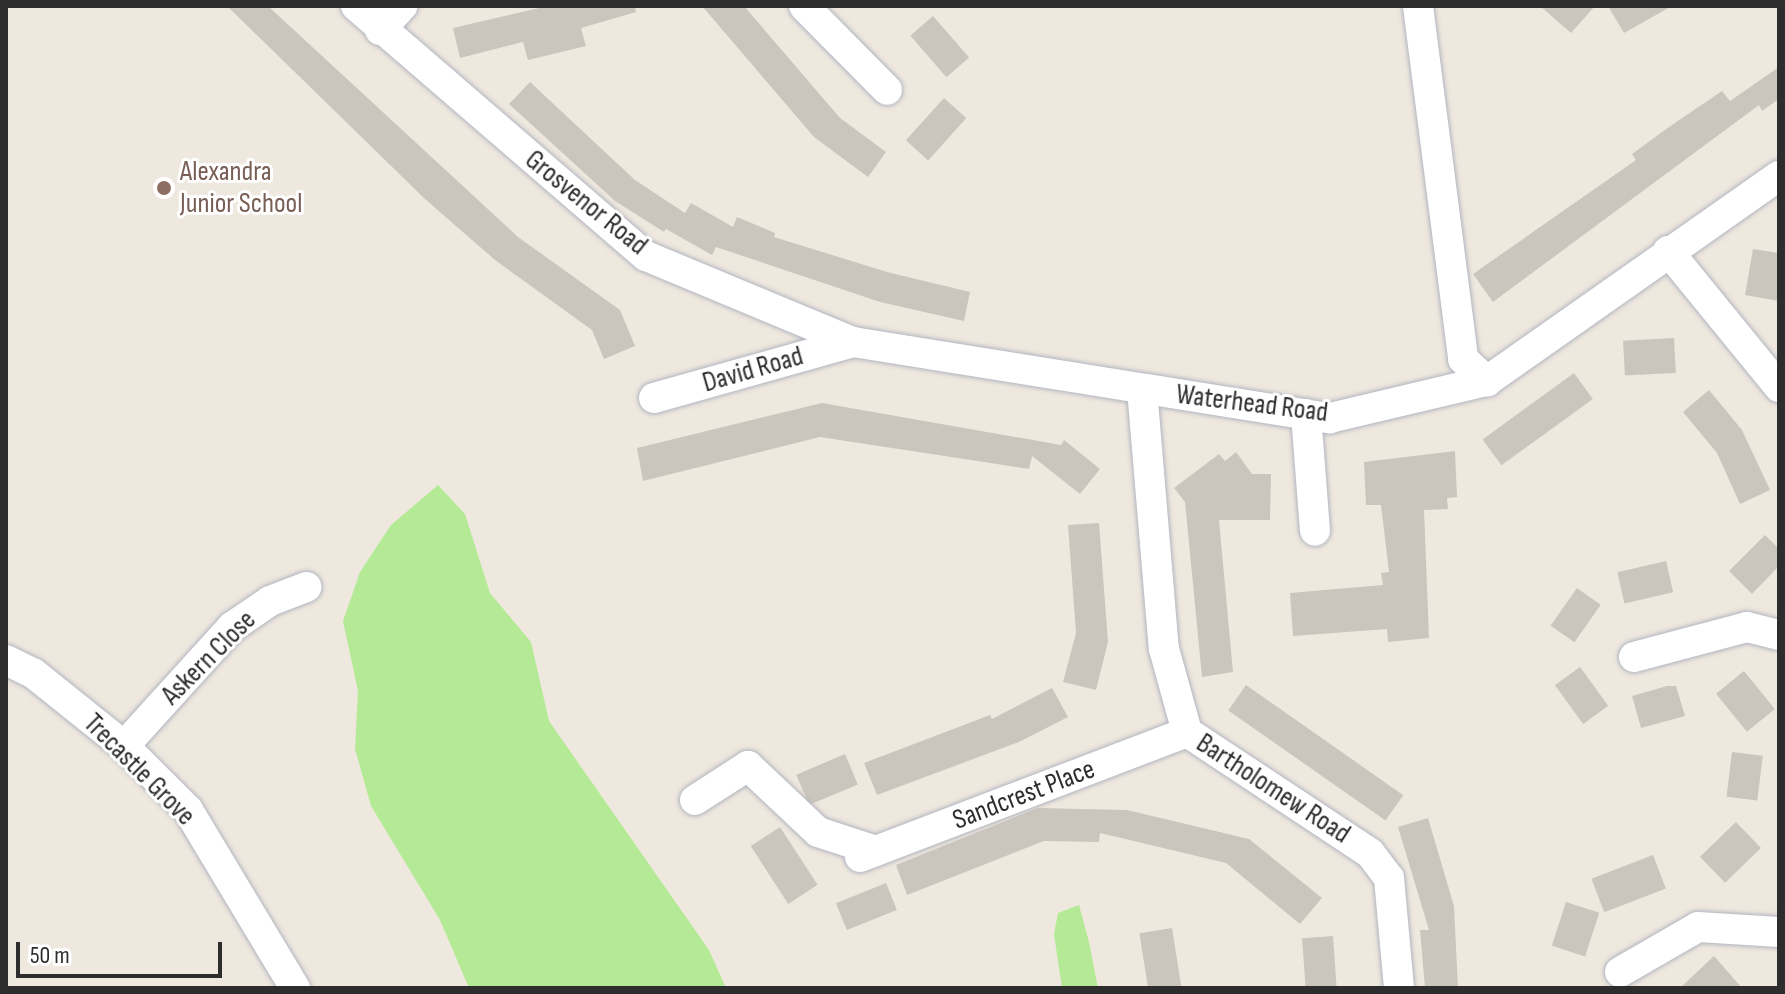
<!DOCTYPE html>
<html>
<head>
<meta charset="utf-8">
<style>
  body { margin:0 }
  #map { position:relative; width:1785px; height:994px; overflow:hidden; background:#efe8de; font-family:"Sofia Sans Condensed",sans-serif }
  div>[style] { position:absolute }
  .green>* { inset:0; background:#b4ea96 }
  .building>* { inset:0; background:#cbc6bd; transform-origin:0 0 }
  .roads { filter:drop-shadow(0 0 2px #b2b5c1) drop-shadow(0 0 2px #b2b5c1) }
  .minor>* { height:30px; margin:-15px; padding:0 15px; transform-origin:15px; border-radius:15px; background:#fff }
  .dots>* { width:22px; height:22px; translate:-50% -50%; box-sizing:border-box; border:4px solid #fff; border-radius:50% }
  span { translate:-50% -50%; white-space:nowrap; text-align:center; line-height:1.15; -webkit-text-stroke:6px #fff; paint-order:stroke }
  .education-label { font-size:28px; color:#785e54 }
  .left { translate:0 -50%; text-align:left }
  .street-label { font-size:28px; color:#2d2d2d }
  .frame { position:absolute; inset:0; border:8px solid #2d2d2d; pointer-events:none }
  .scale { position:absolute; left:16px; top:942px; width:206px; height:36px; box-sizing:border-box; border:4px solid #2d2d2d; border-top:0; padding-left:10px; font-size:24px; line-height:28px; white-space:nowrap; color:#2d2d2d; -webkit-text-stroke:6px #fff; paint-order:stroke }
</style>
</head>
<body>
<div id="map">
  <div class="green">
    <div style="clip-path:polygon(438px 485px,465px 514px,490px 593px,531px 642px,549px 721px,709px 950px,726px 988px,469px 988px,440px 920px,371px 806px,355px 749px,358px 691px,343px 621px,360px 572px,391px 525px)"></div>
    <div style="clip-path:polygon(1079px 905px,1089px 942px,1098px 988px,1062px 988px,1054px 934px,1058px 913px)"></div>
  </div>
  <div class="building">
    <div style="clip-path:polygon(227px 6px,268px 6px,518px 237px,620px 310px,635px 346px,604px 359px,592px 330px,495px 260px,425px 199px)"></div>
    <div style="clip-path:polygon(548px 6px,635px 6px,636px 12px,581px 28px,586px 46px,528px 60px,523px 42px,460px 58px,453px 28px)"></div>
    <div style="clip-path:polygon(702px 6px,744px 6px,840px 118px,886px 152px,868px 177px,814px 137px)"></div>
    <div style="clip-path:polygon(1540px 6px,1595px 6px,1571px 33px)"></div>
    <div style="clip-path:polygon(1608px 6px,1672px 6px,1624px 33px)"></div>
    <div style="left:933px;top:16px;width:55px;height:30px;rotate:49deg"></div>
    <div style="clip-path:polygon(1779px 67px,1779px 99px,1762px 111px,1759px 105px,1493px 302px,1473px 274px,1636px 160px,1632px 154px,1669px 127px,1722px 91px,1730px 101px)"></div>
    <div style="clip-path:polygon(530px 82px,635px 180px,685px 213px,691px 203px,733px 227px,737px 217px,775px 233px,774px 237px,887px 272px,970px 292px,964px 321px,880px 302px,716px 247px,712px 255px,666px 229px,664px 232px,615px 201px,509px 104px)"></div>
    <div style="left:944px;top:98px;width:30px;height:57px;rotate:42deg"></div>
    <div style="clip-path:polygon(1753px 249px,1779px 253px,1779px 301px,1745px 295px)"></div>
    <div style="left:1674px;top:338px;width:35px;height:51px;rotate:87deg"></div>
    <div style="left:1574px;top:373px;width:32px;height:113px;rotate:54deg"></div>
    <div style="clip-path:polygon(1709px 390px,1742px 430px,1770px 490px,1740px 504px,1717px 453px,1683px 412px)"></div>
    <div style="clip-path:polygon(822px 403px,1061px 445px,1064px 440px,1100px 469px,1080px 494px,1032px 456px,1029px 469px,820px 437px,643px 481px,637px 448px)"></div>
    <div style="clip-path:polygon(1455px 451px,1457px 497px,1447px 498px,1448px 509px,1424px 510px,1429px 638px,1388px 642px,1387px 629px,1293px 636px,1290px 593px,1383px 585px,1381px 573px,1389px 572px,1381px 505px,1366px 505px,1364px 462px)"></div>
    <div style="clip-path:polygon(1236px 452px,1252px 474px,1271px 474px,1270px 520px,1219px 520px,1233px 672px,1202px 677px,1185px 502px,1174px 488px,1219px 454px,1225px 461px)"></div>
    <div style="clip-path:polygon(1099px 523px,1108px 642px,1096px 690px,1063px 682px,1076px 633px,1068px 525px)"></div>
    <div style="clip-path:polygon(1765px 535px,1779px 549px,1779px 566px,1752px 594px,1729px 571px)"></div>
    <div style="left:1666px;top:561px;width:32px;height:50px;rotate:77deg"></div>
    <div style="left:1577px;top:588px;width:29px;height:46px;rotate:35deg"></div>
    <div style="left:1580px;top:667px;width:48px;height:31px;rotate:54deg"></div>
    <div style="left:1744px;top:671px;width:49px;height:36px;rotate:51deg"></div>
    <div style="left:1246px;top:685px;width:192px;height:31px;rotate:35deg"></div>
    <div style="clip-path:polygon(1667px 686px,1676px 686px,1685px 716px,1641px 728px,1632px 696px)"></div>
    <div style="clip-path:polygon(1052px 688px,1068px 717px,1019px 742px,877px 795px,864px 763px,990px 715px,992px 719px)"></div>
    <div style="left:1732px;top:752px;width:31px;height:45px;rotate:7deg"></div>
    <div style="left:845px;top:754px;width:33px;height:53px;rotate:67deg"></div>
    <div style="clip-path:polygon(1038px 808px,1127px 810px,1249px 839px,1322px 898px,1300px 924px,1226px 863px,1100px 833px,1099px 842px,1044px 841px,907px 895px,896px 865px)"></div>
    <div style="clip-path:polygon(1428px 818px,1454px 906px,1458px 988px,1425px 988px,1420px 930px,1429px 930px,1398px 827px)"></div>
    <div style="left:1736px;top:822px;width:36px;height:50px;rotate:46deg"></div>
    <div style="left:780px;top:827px;width:69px;height:35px;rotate:57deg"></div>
    <div style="left:1653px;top:855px;width:36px;height:66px;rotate:69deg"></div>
    <div style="left:886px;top:883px;width:29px;height:54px;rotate:68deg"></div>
    <div style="left:1566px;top:902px;width:35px;height:46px;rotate:18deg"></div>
    <div style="left:1172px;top:928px;width:61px;height:33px;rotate:81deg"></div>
    <div style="left:1333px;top:936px;width:52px;height:31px;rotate:86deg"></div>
    <div style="clip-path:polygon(1714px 956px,1742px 988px,1680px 988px)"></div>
  </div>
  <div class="roads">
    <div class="minor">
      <div style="left:356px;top:6px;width:383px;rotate:40.8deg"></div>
      <div style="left:646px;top:256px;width:224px;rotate:22.6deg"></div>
      <div style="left:853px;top:342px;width:483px;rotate:9.1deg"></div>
      <div style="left:1330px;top:418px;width:161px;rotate:-13.3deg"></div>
      <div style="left:1487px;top:381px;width:357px;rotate:-35.1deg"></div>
      <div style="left:804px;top:6px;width:118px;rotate:45.3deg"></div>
      <div style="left:1418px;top:6px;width:356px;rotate:82.7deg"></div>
      <div style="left:1463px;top:359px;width:33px;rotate:43deg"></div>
      <div style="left:380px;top:30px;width:33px;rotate:-47deg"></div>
      <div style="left:1668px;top:251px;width:176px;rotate:50.8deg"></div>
      <div style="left:1142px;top:389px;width:261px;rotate:85.2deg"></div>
      <div style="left:1164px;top:649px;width:86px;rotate:74.5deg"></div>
      <div style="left:1187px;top:732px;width:219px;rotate:33.5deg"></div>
      <div style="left:1370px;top:853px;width:31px;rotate:53deg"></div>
      <div style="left:1389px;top:878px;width:110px;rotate:84.8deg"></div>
      <div style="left:654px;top:398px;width:207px;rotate:-15.7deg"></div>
      <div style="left:1306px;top:414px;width:117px;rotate:85.6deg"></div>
      <div style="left:1634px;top:657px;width:117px;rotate:-14.9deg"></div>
      <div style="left:1747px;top:627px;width:33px;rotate:14deg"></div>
      <div style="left:6px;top:660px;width:30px;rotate:26deg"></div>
      <div style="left:33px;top:673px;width:117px;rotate:38.7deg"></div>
      <div style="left:124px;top:746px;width:91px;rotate:45deg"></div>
      <div style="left:188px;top:810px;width:208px;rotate:59deg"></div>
      <div style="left:124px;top:746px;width:161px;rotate:-47.8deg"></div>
      <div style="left:232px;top:627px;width:46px;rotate:-34.4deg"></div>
      <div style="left:270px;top:601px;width:39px;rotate:-21deg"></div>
      <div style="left:695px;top:800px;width:63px;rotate:-32.7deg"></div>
      <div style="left:748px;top:766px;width:96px;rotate:43.3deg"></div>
      <div style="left:818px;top:832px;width:61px;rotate:18.1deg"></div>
      <div style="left:860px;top:857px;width:350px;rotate:-20.9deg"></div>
      <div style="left:1620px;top:972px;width:90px;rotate:-30deg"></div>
      <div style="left:1698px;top:927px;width:81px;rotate:3.5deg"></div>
    </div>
  </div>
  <div class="dots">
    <div style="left:164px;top:188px;background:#8d6e63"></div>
  </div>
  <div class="education-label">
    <span class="left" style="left:180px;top:188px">Alexandra<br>Junior School</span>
  </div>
  <div class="street-label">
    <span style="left:586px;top:203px;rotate:39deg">Grosvenor Road</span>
    <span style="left:753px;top:370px;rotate:-16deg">David Road</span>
    <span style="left:1252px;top:404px;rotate:7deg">Waterhead Road</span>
    <span style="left:209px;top:658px;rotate:-45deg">Askern Close</span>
    <span style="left:139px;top:770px;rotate:45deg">Trecastle Grove</span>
    <span style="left:1273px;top:789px;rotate:33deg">Bartholomew Road</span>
    <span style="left:1024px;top:795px;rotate:-21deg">Sandcrest Place</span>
  </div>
  <div class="frame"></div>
  <div class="scale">50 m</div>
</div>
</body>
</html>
